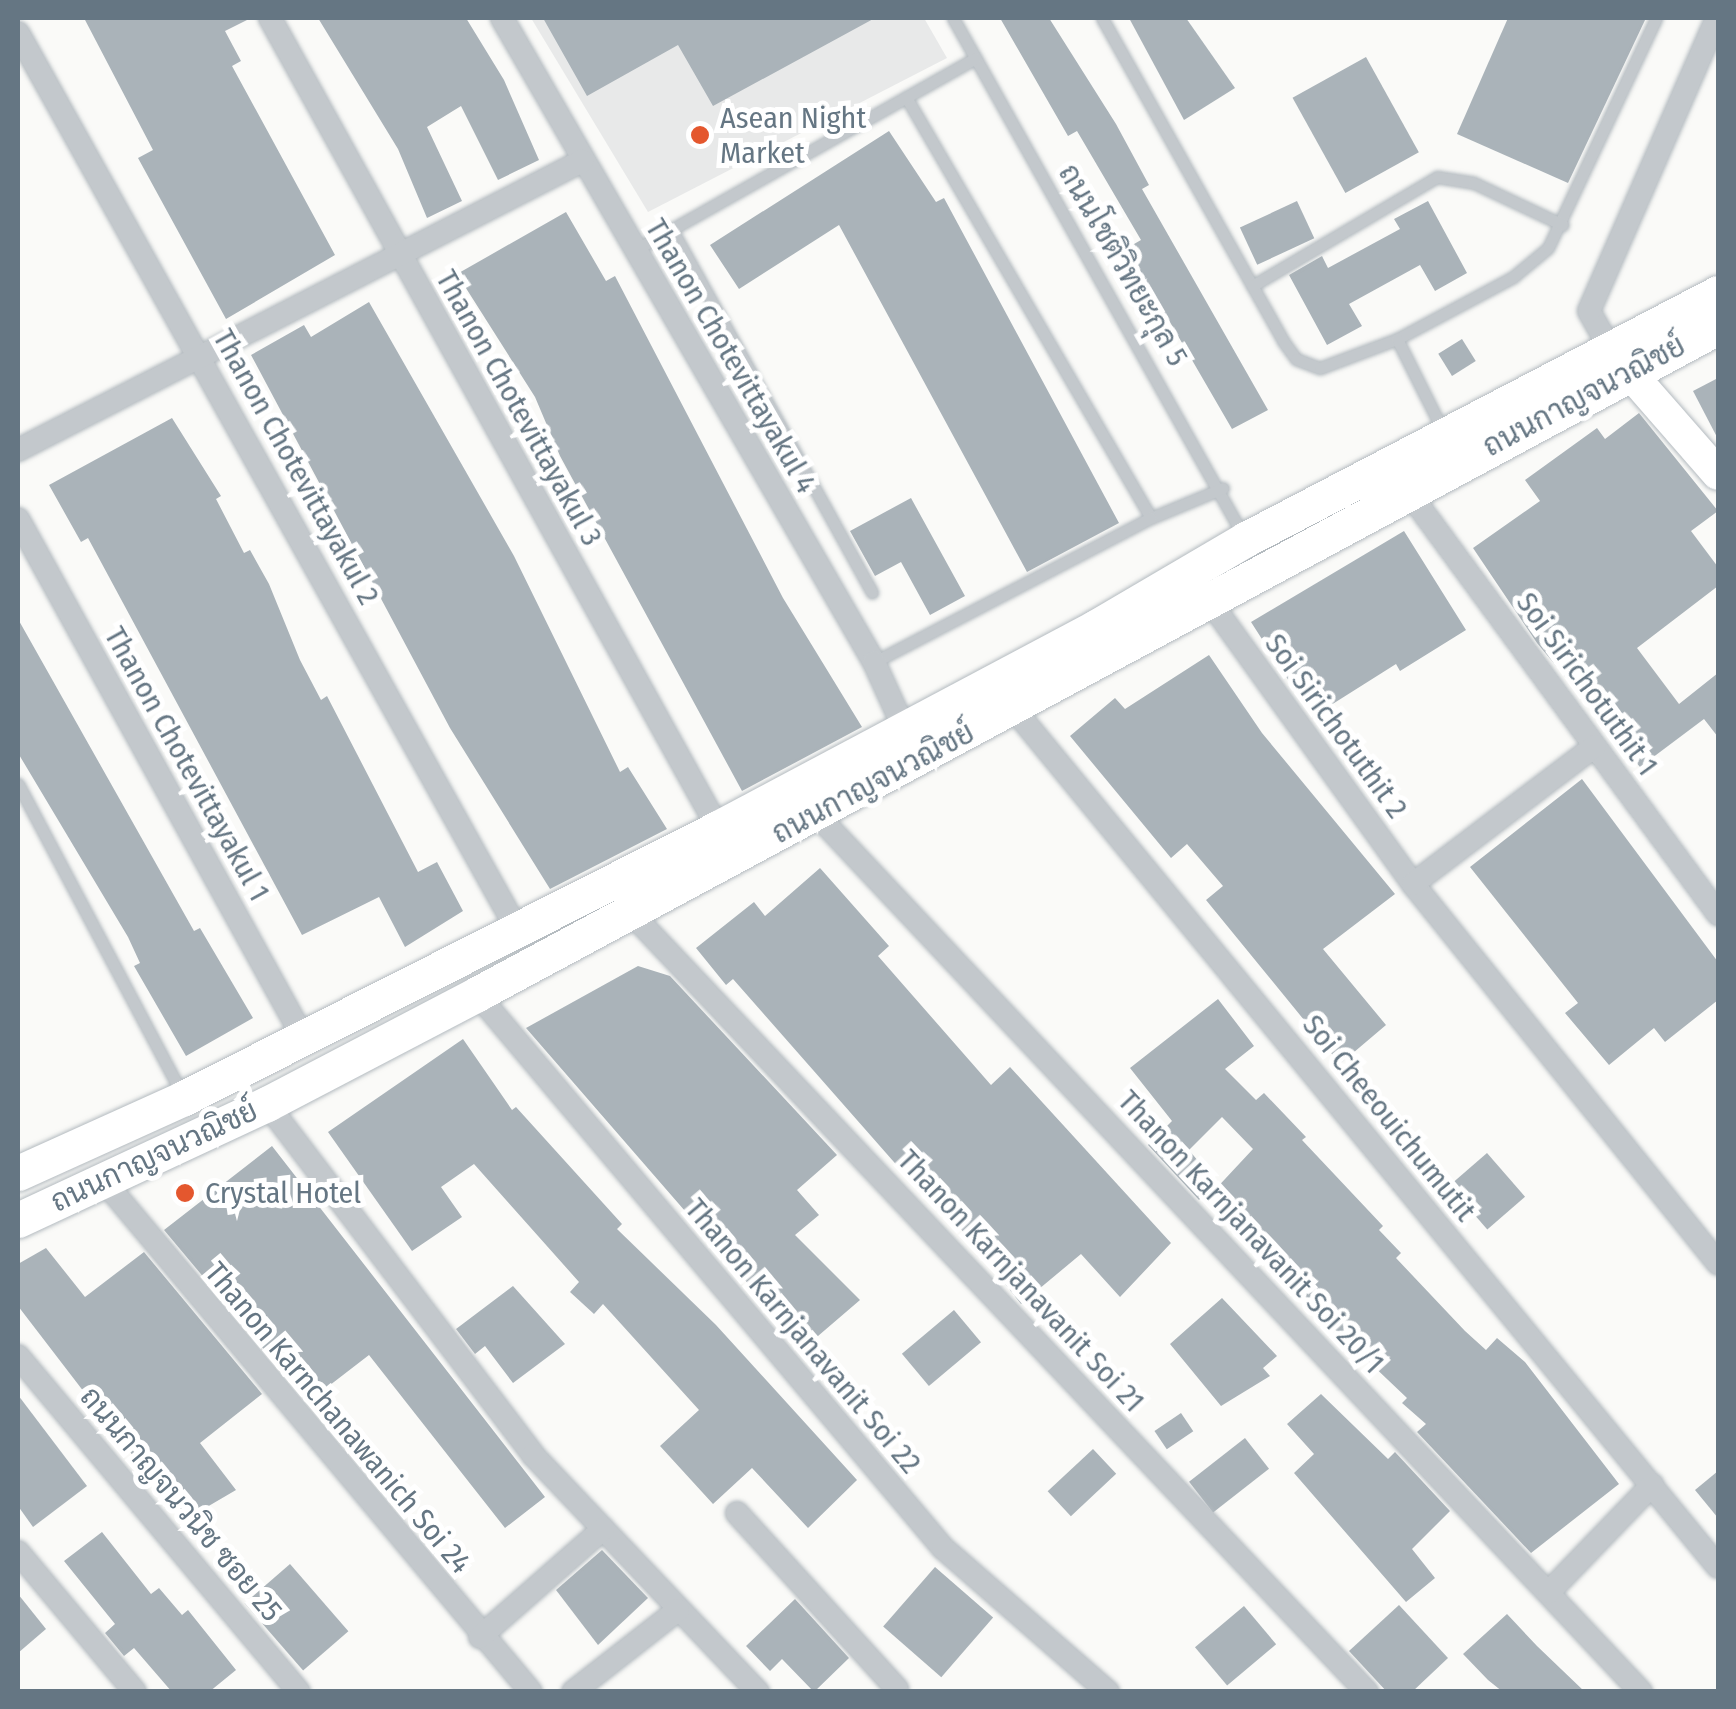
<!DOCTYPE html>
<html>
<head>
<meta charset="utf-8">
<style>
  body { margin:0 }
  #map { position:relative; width:1736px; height:1709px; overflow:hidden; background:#fafaf8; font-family:"Fira Sans Condensed",Sarabun,sans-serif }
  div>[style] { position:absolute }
  .built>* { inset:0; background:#e8e9e9 }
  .building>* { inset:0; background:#aab3b9; transform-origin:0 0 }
  .roads { filter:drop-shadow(0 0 2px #b3babf) drop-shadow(0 0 2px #b3babf) }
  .lane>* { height:11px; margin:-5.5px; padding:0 5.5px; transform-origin:5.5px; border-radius:5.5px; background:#c3c8cc }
  .street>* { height:22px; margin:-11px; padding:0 11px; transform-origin:11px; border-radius:11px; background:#c3c8cc }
  .secondary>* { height:32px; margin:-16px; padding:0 16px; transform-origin:16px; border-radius:16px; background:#fff }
  .primary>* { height:35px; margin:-17.5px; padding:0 17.5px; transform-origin:17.5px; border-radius:17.5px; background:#fff }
  .dots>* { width:28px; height:28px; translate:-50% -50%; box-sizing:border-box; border:5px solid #fff; border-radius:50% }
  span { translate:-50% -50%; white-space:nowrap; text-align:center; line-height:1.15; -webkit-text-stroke:10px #fff; paint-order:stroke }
  .poi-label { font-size:30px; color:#657683 }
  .left { translate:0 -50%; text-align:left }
  .street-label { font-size:30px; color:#657683 }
  .frame { position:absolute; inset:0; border:20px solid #657683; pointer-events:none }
</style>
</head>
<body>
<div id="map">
  <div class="built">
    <div style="clip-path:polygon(531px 18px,924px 18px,947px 58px,648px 212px)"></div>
  </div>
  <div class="building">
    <div style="clip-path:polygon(84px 18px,251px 18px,225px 31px,241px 61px,232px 66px,335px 255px,226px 319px,138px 158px,153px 150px)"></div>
    <div style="clip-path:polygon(318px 18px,466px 18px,504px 80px,539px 160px,498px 180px,461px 106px,427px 127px,462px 201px,427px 218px,398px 149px)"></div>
    <div style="clip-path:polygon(543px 18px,875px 18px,713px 106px,678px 45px,587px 96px)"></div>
    <div style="clip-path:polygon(1000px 18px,1049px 18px,1116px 124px,1149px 185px,1142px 189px,1268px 410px,1232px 429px,1127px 248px,1141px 240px,1077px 131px,1068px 136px)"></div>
    <div style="clip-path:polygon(1129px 18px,1186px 18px,1235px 88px,1184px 120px)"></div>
    <div style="clip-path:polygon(1508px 18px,1646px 18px,1568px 183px,1457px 134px)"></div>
    <div style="left:1366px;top:57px;width:109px;height:84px;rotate:61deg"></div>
    <div style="clip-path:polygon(889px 131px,936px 202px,944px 198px,1119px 523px,1027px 572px,839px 225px,739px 289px,710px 245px)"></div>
    <div style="left:1297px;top:201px;width:41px;height:63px;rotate:65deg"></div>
    <div style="clip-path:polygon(1428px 201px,1467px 273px,1435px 291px,1420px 265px,1349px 304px,1362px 326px,1327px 345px,1289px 275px,1322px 256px,1328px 268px,1400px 229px,1394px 219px)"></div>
    <div style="clip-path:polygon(566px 212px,606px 281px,615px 276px,783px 598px,862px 727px,742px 791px,560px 456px,535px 397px,457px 274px)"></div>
    <div style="clip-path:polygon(369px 302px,514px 556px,620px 772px,628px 767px,667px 829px,550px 889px,450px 728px,251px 355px,304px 325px,311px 337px)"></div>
    <div style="left:1462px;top:339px;width:26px;height:28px;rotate:58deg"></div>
    <div style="clip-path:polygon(1718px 378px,1718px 439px,1693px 391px)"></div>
    <div style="clip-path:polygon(1639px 413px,1718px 511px,1691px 531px,1718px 567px,1718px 586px,1637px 648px,1679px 704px,1718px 673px,1718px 737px,1704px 719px,1640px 767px,1537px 643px,1473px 548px,1540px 501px,1525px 480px,1597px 428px,1605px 439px)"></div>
    <div style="clip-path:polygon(172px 418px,221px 496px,216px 499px,244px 553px,250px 550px,269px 584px,300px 660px,321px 700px,327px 696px,418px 872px,437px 862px,463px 911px,405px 947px,379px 897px,302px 935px,88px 538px,81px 542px,49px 485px)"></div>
    <div style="clip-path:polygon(911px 498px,965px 596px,930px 615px,901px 562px,875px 576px,850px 531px)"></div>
    <div style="clip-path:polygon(1404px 531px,1466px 630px,1400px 671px,1396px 664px,1312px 717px,1251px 622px)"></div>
    <div style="clip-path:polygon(18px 619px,194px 931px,200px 928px,253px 1018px,186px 1056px,134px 966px,140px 963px,128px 937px,18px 753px)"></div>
    <div style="clip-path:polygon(1209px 655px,1262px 733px,1395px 894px,1323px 949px,1386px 1025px,1340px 1064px,1206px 900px,1223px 886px,1187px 844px,1171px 858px,1070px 736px,1115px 698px,1125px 709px)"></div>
    <div style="clip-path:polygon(1582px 779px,1718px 962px,1718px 1000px,1665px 1042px,1654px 1028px,1609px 1065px,1565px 1013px,1578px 1003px,1470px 867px)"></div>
    <div style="clip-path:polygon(820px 868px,889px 946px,878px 956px,991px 1085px,1010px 1067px,1171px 1243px,1120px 1297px,1081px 1254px,1021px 1304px,915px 1172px,908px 1178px,733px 979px,726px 985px,696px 948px,754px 902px,765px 916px)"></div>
    <div style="clip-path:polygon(638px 966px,670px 976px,837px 1155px,797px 1190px,819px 1215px,795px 1235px,860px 1300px,804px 1348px,526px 1028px)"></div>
    <div style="clip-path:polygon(1218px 999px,1254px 1046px,1225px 1069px,1256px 1100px,1264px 1093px,1306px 1137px,1302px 1140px,1383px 1226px,1379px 1230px,1401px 1253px,1396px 1258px,1465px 1331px,1486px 1350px,1497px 1338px,1525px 1362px,1619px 1484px,1531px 1553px,1417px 1432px,1426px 1424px,1402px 1403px,1407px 1398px,1268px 1266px,1275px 1259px,1256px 1242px,1259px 1238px,1211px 1194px,1253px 1149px,1222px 1117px,1189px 1150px,1217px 1184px,1199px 1200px,1148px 1145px,1172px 1121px,1130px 1068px)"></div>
    <div style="clip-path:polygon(463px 1039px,512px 1110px,516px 1107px,622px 1224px,617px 1229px,716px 1325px,857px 1480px,808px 1528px,752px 1468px,713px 1504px,660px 1446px,699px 1410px,603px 1304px,594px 1314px,570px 1292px,579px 1282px,474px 1164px,441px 1187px,462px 1217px,412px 1251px,328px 1132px)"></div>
    <div style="clip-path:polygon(272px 1146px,545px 1497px,505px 1528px,369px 1355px,308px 1402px,164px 1230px)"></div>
    <div style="left:1487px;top:1153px;width:58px;height:50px;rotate:49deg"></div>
    <div style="clip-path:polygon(46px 1248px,85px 1297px,144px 1252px,262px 1394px,200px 1443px,236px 1490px,183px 1521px,18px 1306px,18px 1264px)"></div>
    <div style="clip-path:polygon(513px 1286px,565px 1344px,513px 1383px,485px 1346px,475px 1354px,456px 1329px)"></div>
    <div style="clip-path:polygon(1222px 1298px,1277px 1356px,1263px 1368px,1270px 1376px,1221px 1406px,1170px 1344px)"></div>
    <div style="left:954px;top:1310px;width:42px;height:68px;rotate:50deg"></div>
    <div style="clip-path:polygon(1321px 1394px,1388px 1459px,1395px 1452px,1450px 1511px,1412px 1549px,1435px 1578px,1406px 1602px,1294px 1473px,1314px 1454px,1287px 1424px)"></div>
    <div style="clip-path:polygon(18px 1395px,87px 1486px,33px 1527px,18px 1506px)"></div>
    <div style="left:1181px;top:1413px;width:22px;height:32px;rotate:56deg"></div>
    <div style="left:1245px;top:1438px;width:39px;height:71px;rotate:52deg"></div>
    <div style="left:1093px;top:1449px;width:34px;height:62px;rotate:47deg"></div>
    <div style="clip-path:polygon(1718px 1471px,1718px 1518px,1695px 1490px)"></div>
    <div style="clip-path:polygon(102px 1532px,151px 1594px,159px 1588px,182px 1615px,188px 1610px,236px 1670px,209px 1692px,172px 1692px,134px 1648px,124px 1656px,105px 1633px,115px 1624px,64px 1561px)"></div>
    <div style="clip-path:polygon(602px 1550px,648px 1598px,598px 1645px,556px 1590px)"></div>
    <div style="left:290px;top:1564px;width:89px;height:60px;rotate:49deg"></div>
    <div style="left:935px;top:1567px;width:77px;height:79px;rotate:41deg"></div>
    <div style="clip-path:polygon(18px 1594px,46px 1629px,18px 1653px)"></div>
    <div style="clip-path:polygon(795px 1599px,849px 1658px,814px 1692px,782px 1659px,770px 1671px,746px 1646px)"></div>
    <div style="clip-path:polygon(1399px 1605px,1448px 1658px,1412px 1692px,1387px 1692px,1349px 1651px)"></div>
    <div style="left:1244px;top:1606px;width:50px;height:64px;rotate:50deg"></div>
    <div style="clip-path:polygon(1507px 1614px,1537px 1646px,1585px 1692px,1503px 1692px,1488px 1680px,1463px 1654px)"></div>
  </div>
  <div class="roads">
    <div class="lane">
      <div style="left:953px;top:18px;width:595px;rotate:60.72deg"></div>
      <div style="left:1102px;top:18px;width:370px;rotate:60.7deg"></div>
      <div style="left:1283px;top:341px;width:22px;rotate:54deg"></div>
      <div style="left:1296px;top:359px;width:26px;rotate:21deg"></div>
      <div style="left:1320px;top:368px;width:82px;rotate:-20.6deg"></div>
      <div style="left:1397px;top:339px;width:132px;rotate:-28.1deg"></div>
      <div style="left:1513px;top:277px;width:45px;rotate:-39.6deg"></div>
      <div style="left:1548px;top:248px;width:254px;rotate:-64.8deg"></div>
      <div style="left:906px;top:97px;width:487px;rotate:59.8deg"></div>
      <div style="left:1151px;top:518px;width:78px;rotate:-22.6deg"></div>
      <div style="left:672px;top:230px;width:414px;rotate:61.1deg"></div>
      <div style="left:635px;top:250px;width:391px;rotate:-29.4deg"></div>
      <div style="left:1252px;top:286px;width:215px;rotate:-30.5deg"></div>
      <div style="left:1437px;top:177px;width:37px;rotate:9deg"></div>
      <div style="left:1474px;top:183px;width:98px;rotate:25.3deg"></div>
      <div style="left:1397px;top:339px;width:105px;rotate:63.4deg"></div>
      <div style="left:874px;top:662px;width:312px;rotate:-27.5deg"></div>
      <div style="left:18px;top:784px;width:351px;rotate:62.1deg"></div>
    </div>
    <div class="street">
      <div style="left:270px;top:18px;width:926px;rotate:61.05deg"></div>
      <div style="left:502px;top:18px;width:744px;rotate:59.99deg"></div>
      <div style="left:874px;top:662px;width:72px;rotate:65.6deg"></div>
      <div style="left:18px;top:33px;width:1028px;rotate:60.89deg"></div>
      <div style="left:1612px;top:352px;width:47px;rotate:-119.3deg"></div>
      <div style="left:1589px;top:311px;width:320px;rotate:-66.4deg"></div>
      <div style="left:18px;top:450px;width:634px;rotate:-27.13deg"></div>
      <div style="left:1407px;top:490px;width:526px;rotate:53.74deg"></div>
      <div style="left:18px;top:519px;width:593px;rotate:61.19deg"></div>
      <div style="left:1211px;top:603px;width:346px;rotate:54.3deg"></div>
      <div style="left:1413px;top:884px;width:487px;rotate:51.2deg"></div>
      <div style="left:1013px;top:708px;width:1111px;rotate:50.62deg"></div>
      <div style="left:816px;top:814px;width:1205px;rotate:46.78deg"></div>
      <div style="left:1413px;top:884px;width:228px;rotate:-37.2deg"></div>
      <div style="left:631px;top:913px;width:1072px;rotate:46.63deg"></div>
      <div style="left:477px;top:994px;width:724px;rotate:49.93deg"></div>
      <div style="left:943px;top:1548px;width:219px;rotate:41.1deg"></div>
      <div style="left:267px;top:1104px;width:440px;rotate:52.8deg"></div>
      <div style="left:533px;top:1455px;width:327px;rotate:46.5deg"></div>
      <div style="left:103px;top:1180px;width:667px;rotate:50.11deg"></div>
      <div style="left:18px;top:1356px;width:438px;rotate:50.1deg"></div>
      <div style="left:737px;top:1513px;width:238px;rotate:47.7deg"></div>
      <div style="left:18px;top:1552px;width:182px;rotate:50.1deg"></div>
      <div style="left:1549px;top:1592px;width:149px;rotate:-46.1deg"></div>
      <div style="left:480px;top:1637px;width:164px;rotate:-41.3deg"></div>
      <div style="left:573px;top:1692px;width:133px;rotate:-38deg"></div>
    </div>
    <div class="secondary">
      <div style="left:1616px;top:357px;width:155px;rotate:48.9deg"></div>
    </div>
    <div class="primary">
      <div style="left:18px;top:1173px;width:182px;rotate:-24.3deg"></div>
      <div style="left:184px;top:1098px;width:598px;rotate:-26.82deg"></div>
      <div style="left:718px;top:828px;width:428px;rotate:-28deg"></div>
      <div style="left:1096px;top:627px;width:174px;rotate:-30.4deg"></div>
      <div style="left:1246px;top:539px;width:532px;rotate:-27.53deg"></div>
      <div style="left:18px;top:1220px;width:275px;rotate:-25deg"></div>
      <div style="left:267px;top:1104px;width:237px;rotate:-27.6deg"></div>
      <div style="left:477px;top:994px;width:1409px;rotate:-28.26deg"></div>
    </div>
  </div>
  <div class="dots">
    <div style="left:700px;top:135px;background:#e4572e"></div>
    <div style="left:185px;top:1193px;background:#e4572e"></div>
  </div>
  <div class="poi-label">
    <span class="left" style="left:720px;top:135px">Asean Night<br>Market</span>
    <span class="left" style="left:205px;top:1193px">Crystal Hotel</span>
  </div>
  <div class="street-label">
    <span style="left:1123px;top:265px;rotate:60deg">ถนนโชติวิทยะกุล 5</span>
    <span style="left:731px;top:356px;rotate:60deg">Thanon Chotevittayakul 4</span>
    <span style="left:1584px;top:396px;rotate:-28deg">ถนนกาญจนวณิชย์</span>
    <span style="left:519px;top:408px;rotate:61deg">Thanon Chotevittayakul 3</span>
    <span style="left:296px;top:467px;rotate:61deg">Thanon Chotevittayakul 2</span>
    <span style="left:1587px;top:684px;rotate:54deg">Soi Sirichotuthit 1</span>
    <span style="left:1336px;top:726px;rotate:54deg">Soi Sirichotuthit 2</span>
    <span style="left:187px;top:764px;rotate:61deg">Thanon Chotevittayakul 1</span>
    <span style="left:873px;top:783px;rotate:-28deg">ถนนกาญจนวณิชย์</span>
    <span style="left:1389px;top:1118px;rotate:51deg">Soi Cheeouichumutit</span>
    <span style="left:154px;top:1156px;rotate:-25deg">ถนนกาญจนวณิชย์</span>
    <span style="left:1251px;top:1232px;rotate:47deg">Thanon Karnjanavanit Soi 20/1</span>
    <span style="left:1021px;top:1281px;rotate:47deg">Thanon Karnjanavanit Soi 21</span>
    <span style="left:803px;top:1336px;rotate:50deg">Thanon Karnjanavanit Soi 22</span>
    <span style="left:338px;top:1418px;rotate:50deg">Thanon Karnchanawanich Soi 24</span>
    <span style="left:181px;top:1504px;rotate:50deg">ถนนกาญจนวนิช ซอย 25</span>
  </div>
  <div class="frame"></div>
</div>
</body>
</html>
